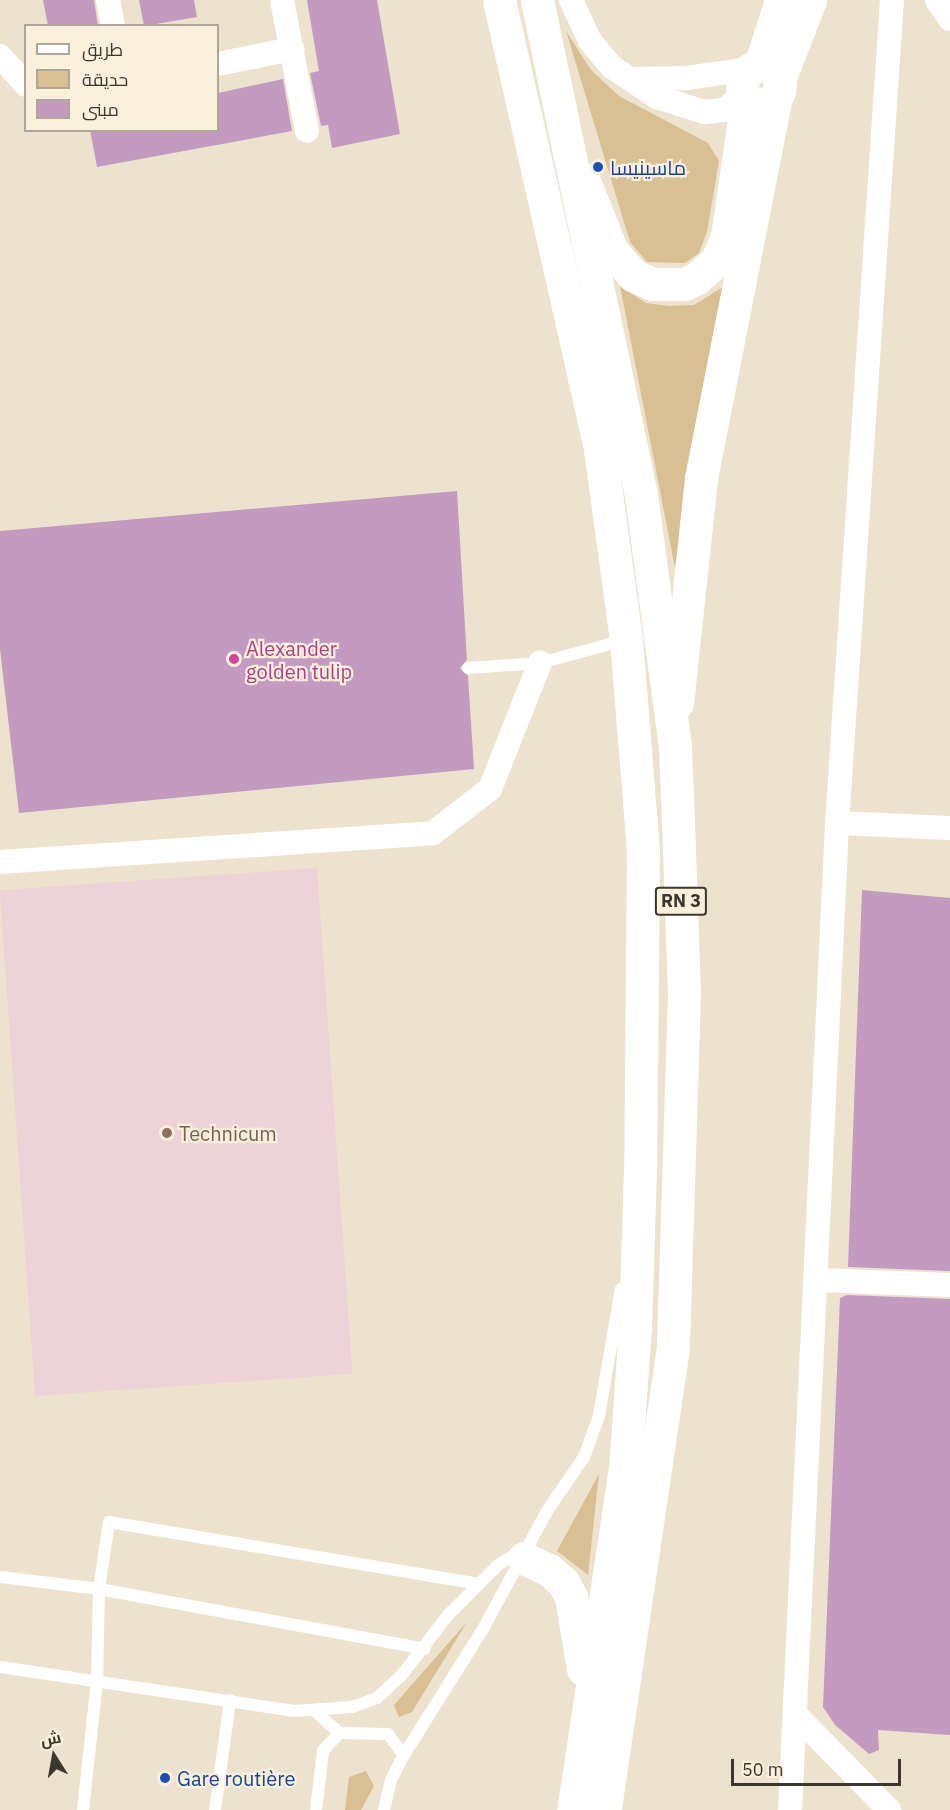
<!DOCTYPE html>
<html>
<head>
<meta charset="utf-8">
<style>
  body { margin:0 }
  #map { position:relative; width:950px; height:1810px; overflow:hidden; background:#ede2ce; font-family:"IBM Plex Sans",Cairo,sans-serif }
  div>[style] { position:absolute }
  .education>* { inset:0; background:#edd2d7; transform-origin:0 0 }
  .green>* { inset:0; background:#d9c093 }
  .building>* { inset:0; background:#c39bc0 }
  .service>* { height:12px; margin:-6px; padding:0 6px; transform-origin:6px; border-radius:6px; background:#fff }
  .minor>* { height:24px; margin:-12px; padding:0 12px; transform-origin:12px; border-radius:12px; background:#fff }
  .secondary>* { height:33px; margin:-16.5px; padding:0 16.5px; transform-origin:16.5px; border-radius:16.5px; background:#fff }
  .secondary>.ring { margin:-16.5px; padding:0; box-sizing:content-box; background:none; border:33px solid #fff; border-radius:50% }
  .trunk>* { height:33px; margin:-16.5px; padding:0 16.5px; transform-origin:16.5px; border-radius:16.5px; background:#fff }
  .dots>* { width:16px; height:16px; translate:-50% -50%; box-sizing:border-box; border:3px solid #fbf0db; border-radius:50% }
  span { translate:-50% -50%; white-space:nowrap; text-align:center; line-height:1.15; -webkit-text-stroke:4.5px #fbf0db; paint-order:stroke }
  .shield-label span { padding:2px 4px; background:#fbf0db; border:2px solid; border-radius:4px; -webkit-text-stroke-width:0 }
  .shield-label { font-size:18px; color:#3b362e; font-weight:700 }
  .transit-label { font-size:20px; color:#164399 }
  .left { translate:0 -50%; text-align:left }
  .hotel-label { font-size:20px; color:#b23c85 }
  .education-label { font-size:20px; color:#785e54 }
  .legend { position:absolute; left:24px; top:24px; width:195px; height:108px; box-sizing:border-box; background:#fbf0db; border:2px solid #aea696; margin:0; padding:8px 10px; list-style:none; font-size:18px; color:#3b362e }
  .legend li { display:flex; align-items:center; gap:12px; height:30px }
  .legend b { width:30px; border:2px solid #aea696 }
  .north { position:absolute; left:24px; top:1726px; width:60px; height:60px; -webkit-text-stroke:4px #fbf0db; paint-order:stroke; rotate:349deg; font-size:16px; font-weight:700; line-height:24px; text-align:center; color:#3b362e }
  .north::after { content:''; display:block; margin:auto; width:21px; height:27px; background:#3b362e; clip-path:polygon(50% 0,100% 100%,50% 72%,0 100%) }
  .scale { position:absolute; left:731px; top:1759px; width:170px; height:27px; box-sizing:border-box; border:3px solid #3b362e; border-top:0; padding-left:8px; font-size:18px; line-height:21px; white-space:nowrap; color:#3b362e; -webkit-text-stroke:4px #fbf0db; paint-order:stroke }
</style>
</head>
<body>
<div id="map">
  <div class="education">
    <div style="left:317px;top:868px;width:507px;height:318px;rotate:86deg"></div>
  </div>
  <div class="green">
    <div style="clip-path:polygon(566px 31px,591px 70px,619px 96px,708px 143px,719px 161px,707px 232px,699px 253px,685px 263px,647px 262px,630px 242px)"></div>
    <div style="clip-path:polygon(620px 286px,646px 303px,669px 306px,694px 305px,723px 287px,675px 568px)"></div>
    <div style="clip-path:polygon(599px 1474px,588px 1575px,557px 1551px)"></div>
    <div style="clip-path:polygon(467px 1622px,412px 1712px,399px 1717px,394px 1705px)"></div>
    <div style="clip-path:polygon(366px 1771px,374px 1786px,361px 1810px,345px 1810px,349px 1777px)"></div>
  </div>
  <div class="building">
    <div style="clip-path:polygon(43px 0,94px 0,98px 26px,48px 26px)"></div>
    <div style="clip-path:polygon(139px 0,194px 0,197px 17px,144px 26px)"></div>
    <div style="clip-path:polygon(307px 0,377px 0,400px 134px,332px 148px,328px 125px,321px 126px,310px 73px,319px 71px)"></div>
    <div style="clip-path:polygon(283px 79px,292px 131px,97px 167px,90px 130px,218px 130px,218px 93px)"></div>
    <div style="clip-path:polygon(457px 491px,467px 660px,460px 668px,468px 676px,474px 769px,19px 813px,0 649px,0 531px)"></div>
    <div style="clip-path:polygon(862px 890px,950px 898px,950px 1271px,848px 1267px)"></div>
    <div style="clip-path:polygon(847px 1295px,950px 1299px,950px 1735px,878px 1730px,879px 1750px,869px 1754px,835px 1725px,823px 1707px,840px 1298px)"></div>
  </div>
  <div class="service">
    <div style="left:468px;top:668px;width:72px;rotate:-4deg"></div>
    <div style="left:540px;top:663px;width:88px;rotate:-15.1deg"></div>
    <div style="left:0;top:1577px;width:100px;rotate:6.9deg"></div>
    <div style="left:99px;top:1589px;width:331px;rotate:10.4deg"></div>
    <div style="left:0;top:1667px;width:298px;rotate:8.5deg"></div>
    <div style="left:295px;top:1711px;width:57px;rotate:-4deg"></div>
    <div style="left:352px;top:1707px;width:27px;rotate:-20deg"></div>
    <div style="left:377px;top:1698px;width:34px;rotate:-43deg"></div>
    <div style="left:402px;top:1675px;width:76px;rotate:-52.5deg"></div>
    <div style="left:448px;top:1615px;width:71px;rotate:-45deg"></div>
    <div style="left:498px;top:1565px;width:15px;rotate:-32deg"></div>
    <div style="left:511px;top:1557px;width:12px;rotate:5deg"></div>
    <div style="left:316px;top:1712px;width:31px;rotate:42deg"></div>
    <div style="left:339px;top:1733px;width:49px;rotate:1.2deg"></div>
    <div style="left:388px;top:1734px;width:26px;rotate:53deg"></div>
    <div style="left:404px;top:1755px;width:149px;rotate:-57.9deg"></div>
    <div style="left:483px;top:1629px;width:134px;rotate:-61.5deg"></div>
    <div style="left:547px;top:1511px;width:65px;rotate:-55.6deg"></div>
    <div style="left:584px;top:1457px;width:44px;rotate:-69.9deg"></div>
    <div style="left:599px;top:1416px;width:129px;rotate:-80.2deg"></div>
    <div style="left:83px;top:1810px;width:129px;rotate:-83.8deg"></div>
    <div style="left:97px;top:1682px;width:93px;rotate:-88.8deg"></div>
    <div style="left:99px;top:1589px;width:68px;rotate:-81.5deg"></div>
    <div style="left:109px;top:1522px;width:374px;rotate:9.5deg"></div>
    <div style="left:215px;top:1810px;width:111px;rotate:-82.2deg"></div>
    <div style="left:316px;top:1810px;width:59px;rotate:-83.2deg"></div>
    <div style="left:323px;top:1751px;width:24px;rotate:-48deg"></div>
    <div style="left:384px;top:1810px;width:31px;rotate:-77deg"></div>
    <div style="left:391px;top:1780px;width:28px;rotate:-63deg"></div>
  </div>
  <div class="minor">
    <div style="left:108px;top:0;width:26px;rotate:79deg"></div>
    <div style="left:282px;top:0;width:133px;rotate:79.2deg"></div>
    <div style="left:571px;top:0;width:45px;rotate:65.1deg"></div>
    <div style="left:590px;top:41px;width:34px;rotate:50deg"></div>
    <div style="left:612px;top:67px;width:54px;rotate:33.7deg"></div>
    <div style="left:657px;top:97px;width:50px;rotate:17.4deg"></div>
    <div style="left:705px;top:112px;width:20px;rotate:-6deg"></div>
    <div style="left:725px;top:110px;width:25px;rotate:-42deg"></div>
    <div style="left:937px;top:0;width:23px;rotate:56deg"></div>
    <div style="left:0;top:56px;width:39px;rotate:48deg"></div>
    <div style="left:218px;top:64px;width:76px;rotate:-11.5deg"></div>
    <div style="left:632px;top:79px;width:54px;rotate:-1.1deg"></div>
    <div style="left:686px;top:78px;width:66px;rotate:-7.9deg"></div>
    <div style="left:837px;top:823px;width:113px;rotate:2.5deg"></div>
    <div style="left:0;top:862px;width:434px;rotate:-3.8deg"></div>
    <div style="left:433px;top:833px;width:72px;rotate:-37.7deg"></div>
    <div style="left:490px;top:789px;width:136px;rotate:-68.4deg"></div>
    <div style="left:818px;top:1280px;width:132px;rotate:2.2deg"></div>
    <div style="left:797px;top:1716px;width:132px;rotate:45.6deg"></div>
    <div style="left:790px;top:1810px;width:988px;rotate:-87.27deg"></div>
    <div style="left:837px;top:823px;width:825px;rotate:-86.18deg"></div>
  </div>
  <div class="secondary">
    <div style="left:760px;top:66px;width:69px;rotate:-72.3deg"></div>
    <div class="ring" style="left:742px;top:66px;width:5px;height:5px"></div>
    <div style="left:779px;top:80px;width:86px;rotate:-68.8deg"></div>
    <div style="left:583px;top:179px;width:78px;rotate:68.1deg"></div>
    <div style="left:612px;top:251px;width:32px;rotate:49deg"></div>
    <div style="left:633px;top:275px;width:21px;rotate:25deg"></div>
    <div style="left:652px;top:284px;width:32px"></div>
    <div style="left:684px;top:284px;width:13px;rotate:-23deg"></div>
    <div style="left:696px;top:279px;width:28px;rotate:-42deg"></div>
    <div style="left:717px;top:260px;width:25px;rotate:-67deg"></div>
    <div style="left:727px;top:237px;width:140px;rotate:-81.8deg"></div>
    <div style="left:677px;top:703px;width:226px;rotate:-83.9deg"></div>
    <div style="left:701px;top:478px;width:390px;rotate:-78.9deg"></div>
  </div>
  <div class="trunk">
    <div style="left:499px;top:0;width:453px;rotate:77.3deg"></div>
    <div style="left:599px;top:442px;width:199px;rotate:82.2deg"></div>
    <div style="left:626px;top:639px;width:213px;rotate:85.4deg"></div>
    <div style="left:643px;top:851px;width:318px;rotate:90.5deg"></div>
    <div style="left:640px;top:1169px;width:157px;rotate:91.8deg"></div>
    <div style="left:635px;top:1326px;width:142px;rotate:94deg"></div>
    <div style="left:625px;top:1468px;width:346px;rotate:98.6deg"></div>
    <div style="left:537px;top:0;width:506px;rotate:78.13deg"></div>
    <div style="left:641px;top:495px;width:254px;rotate:82.3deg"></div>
    <div style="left:675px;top:747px;width:75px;rotate:87.7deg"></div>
    <div style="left:678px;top:822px;width:172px;rotate:88deg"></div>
    <div style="left:684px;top:994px;width:353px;rotate:91.8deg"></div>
    <div style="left:673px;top:1347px;width:468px;rotate:98.4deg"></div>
    <div style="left:524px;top:1558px;width:28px;rotate:26deg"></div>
    <div style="left:549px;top:1570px;width:18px;rotate:41deg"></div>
    <div style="left:563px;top:1582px;width:17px;rotate:62deg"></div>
    <div style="left:571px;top:1597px;width:73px;rotate:80.5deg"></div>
  </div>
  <div class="dots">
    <div style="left:598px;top:167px;background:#1a4fb4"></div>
    <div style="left:234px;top:659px;background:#d1479c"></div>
    <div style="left:167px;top:1133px;background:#8d6e63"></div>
    <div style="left:165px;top:1778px;background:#1a4fb4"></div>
  </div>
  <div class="shield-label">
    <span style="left:681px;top:901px">RN 3</span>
  </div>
  <div class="transit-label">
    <span class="left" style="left:610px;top:167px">ماسينيسا</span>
    <span class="left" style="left:177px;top:1778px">Gare routière</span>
  </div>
  <div class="hotel-label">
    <span class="left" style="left:246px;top:660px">Alexander<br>golden tulip</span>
  </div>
  <div class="education-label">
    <span class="left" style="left:179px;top:1133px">Technicum</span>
  </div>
  <ul class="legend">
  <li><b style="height:8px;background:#fff"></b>طريق</li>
  <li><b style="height:16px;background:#d9c093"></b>حديقة</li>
  <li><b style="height:16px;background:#c39bc0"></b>مبنى</li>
  </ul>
  <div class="north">ش</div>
  <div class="scale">50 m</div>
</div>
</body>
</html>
